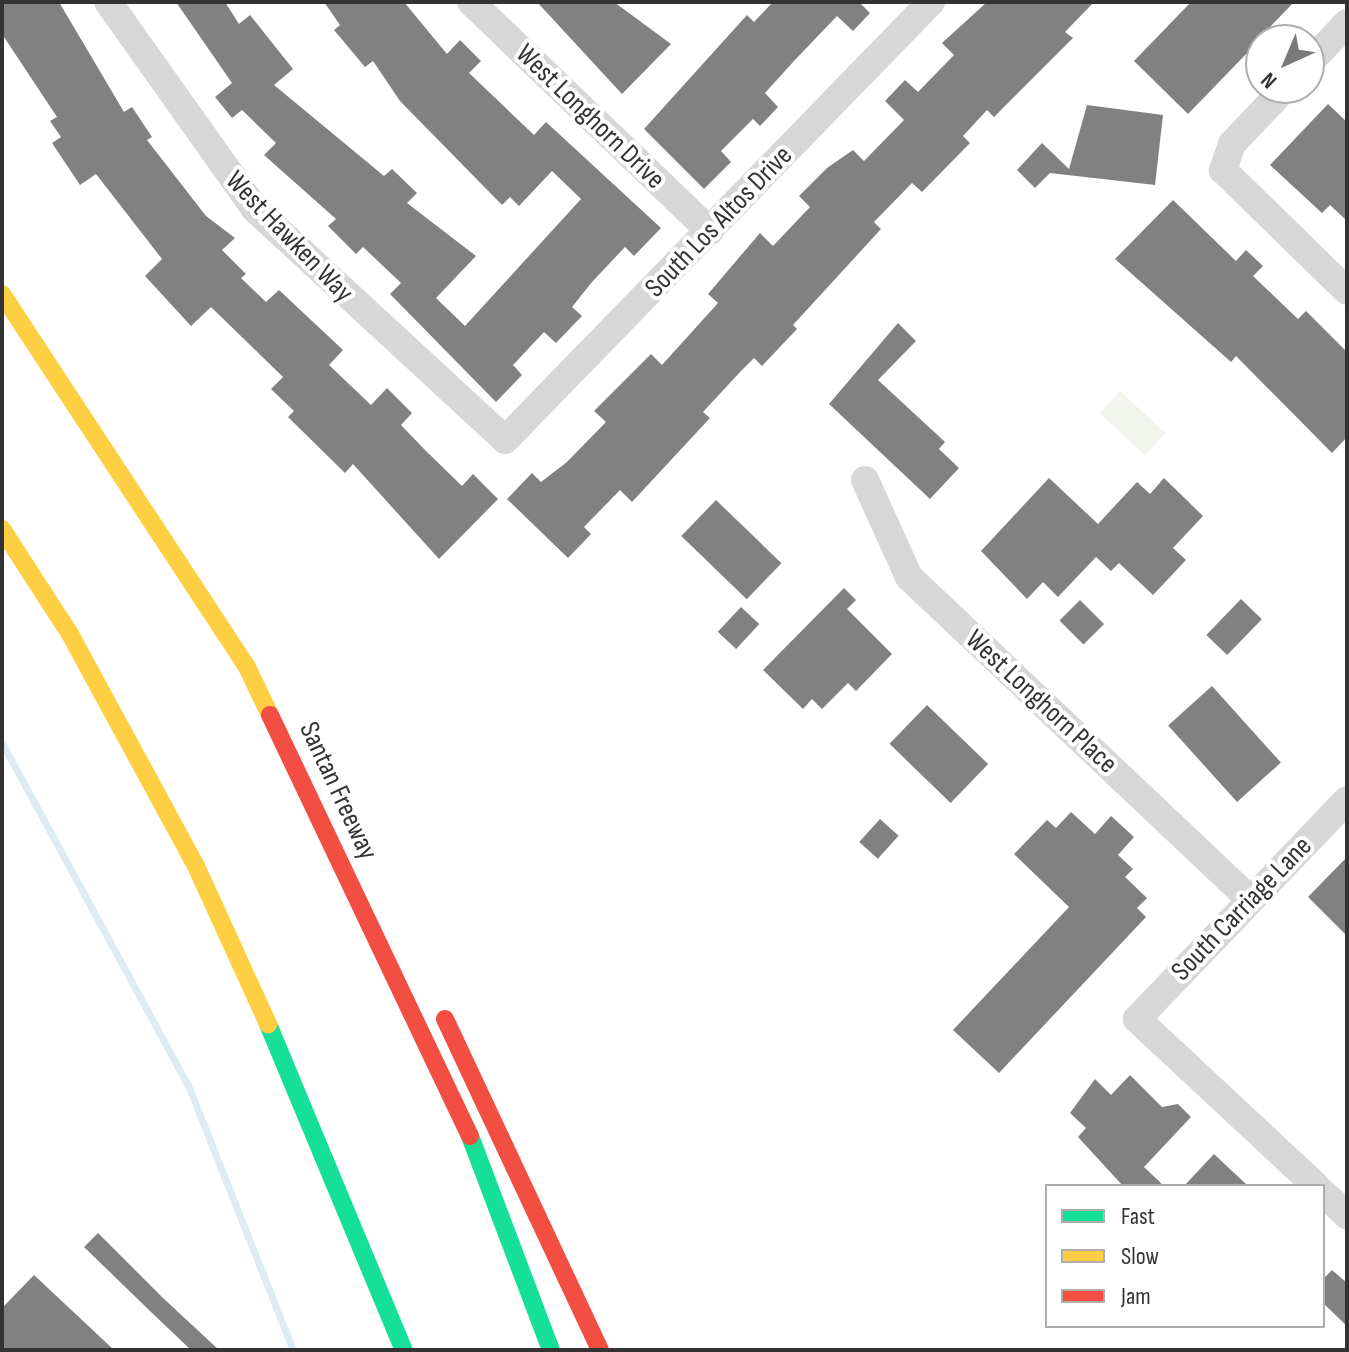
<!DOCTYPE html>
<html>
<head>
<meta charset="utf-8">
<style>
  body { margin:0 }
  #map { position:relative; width:1349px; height:1352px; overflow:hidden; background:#fff; font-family:"Sofia Sans Condensed",sans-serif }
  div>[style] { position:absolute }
  .green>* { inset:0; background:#f1f5ed; transform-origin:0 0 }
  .stream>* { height:7px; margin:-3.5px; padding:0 3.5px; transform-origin:3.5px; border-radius:3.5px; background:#ddebf3 }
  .building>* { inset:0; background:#818181; transform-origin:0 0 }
  .street>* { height:28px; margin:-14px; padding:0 14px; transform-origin:14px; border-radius:14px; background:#d7d7d7 }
  .fast>* { height:18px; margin:-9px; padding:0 9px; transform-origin:9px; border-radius:9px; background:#16e098 }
  .slow>* { height:18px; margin:-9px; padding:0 9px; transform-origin:9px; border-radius:9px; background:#ffcf43 }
  .jam>* { height:18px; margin:-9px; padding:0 9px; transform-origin:9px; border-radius:9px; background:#f24e42 }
  span { translate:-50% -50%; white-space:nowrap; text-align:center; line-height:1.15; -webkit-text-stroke:8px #fff; paint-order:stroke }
  .street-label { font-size:28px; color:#333 }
  .frame { position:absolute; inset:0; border:4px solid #333; pointer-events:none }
  .legend { position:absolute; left:1045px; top:1184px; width:280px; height:144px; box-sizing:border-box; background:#fff; border:2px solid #adadad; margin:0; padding:10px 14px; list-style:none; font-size:24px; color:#333 }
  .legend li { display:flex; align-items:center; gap:16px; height:40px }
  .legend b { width:40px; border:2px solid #adadad }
  .north { position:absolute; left:1245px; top:24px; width:80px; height:80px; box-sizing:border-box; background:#fff; border:2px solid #adadad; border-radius:50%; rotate:224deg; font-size:22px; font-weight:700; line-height:32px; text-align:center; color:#333 }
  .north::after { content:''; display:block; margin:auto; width:28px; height:36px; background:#7a7a7a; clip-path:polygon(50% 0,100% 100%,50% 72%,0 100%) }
</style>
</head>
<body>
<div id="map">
  <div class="green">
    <div style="left:1120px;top:391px;width:62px;height:30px;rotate:43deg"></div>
  </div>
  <div class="stream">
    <div style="left:2px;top:743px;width:389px;rotate:61.5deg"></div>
    <div style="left:188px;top:1085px;width:285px;rotate:68.4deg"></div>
  </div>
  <div class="building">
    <div style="clip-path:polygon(2px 2px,59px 2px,124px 112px,132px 107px,152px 137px,147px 140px,206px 216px,235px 238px,222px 250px,246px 274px,241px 278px,266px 302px,279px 290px,343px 350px,329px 365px,371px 405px,387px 388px,412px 413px,401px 425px,425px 450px,462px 486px,473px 474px,498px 499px,439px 559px,353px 464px,345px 473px,288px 417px,294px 411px,271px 389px,283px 377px,211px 307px,191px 326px,145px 276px,162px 259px,96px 174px,80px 185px,52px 143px,61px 137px,50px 121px,57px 117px,2px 34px)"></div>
    <div style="clip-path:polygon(176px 2px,225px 2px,239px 24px,250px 15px,293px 69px,274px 85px,384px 176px,392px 169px,417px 193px,407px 203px,476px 256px,436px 298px,465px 326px,581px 199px,552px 171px,519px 206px,510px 197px,502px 205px,400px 101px,373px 61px,365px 67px,334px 30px,340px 25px,324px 2px,404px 2px,447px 54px,460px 40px,481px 61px,469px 73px,534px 135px,546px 122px,661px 228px,634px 256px,625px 247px,592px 282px,572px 307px,582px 316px,556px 343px,544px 332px,513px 365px,522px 375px,496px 402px,390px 294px,401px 283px,363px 247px,356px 254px,328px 226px,336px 219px,264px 155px,276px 143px,242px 110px,232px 118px,215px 97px,232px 83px)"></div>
    <div style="clip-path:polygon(537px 2px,614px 2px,671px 44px,622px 94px)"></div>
    <div style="clip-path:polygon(773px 2px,859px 2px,870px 13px,853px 31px,837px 16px,794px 61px,765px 93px,778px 107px,760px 126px,753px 119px,721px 151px,731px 162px,704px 189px,644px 129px,747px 15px,754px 22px)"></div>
    <div style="clip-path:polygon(987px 2px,1094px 2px,1065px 32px,1073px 38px,994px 117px,987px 110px,963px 136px,970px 143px,922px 192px,912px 183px,874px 222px,881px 229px,793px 325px,797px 329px,762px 366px,754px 358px,740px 372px,703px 412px,710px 418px,632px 502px,620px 490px,584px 527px,591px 534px,568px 558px,507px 499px,532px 473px,541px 482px,567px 462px,606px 422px,594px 411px,651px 354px,662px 365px,718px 303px,708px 294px,760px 233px,773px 246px,810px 207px,799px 196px,827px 168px,853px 150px,864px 161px,904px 120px,885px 101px,905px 80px,918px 92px,954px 55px,942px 43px)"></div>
    <div style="clip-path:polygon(1191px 2px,1294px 2px,1270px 27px,1284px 40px,1261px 40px,1261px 59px,1251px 49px,1188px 114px,1134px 61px)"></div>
    <div style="clip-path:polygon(1328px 104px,1347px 122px,1347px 221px,1330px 205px,1322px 213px,1270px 165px)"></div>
    <div style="clip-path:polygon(1087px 105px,1163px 115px,1155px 185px,1050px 173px,1035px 188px,1017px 170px,1042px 143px,1069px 169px)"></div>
    <div style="clip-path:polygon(1173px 200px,1236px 261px,1246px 250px,1263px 266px,1253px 276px,1298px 319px,1306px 311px,1347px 352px,1347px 437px,1332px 453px,1236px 356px,1231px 362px,1115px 259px)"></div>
    <div style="clip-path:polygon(898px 323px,916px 341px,878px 380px,945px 442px,939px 449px,959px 468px,930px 499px,829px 404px)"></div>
    <div style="clip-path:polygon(1049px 478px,1098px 524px,1137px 482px,1150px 494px,1164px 478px,1203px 516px,1173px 548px,1186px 560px,1153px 595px,1119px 563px,1111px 571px,1096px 557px,1058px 597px,1043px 582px,1027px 599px,981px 551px)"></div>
    <div style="left:716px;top:500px;width:91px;height:50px;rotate:44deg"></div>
    <div style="clip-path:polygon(844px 588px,856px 600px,847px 609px,892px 654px,856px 691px,848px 683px,822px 709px,812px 699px,803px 709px,763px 670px)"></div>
    <div style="left:1241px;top:599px;width:29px;height:50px;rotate:44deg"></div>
    <div style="left:1080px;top:600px;width:34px;height:29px;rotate:45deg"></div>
    <div style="left:741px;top:607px;width:25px;height:34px;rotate:43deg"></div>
    <div style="left:1212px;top:686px;width:103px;height:59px;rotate:48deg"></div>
    <div style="left:927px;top:705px;width:85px;height:54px;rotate:44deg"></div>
    <div style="clip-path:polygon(1071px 812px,1095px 834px,1111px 816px,1134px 837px,1118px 855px,1133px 869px,1125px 877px,1147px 898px,1137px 908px,1146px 917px,999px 1073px,953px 1030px,1069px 907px,1014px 854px,1047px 820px,1056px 828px)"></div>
    <div style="left:880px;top:819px;width:25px;height:31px;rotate:42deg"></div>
    <div style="clip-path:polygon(1347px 857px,1347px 936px,1308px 897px)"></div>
    <div style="clip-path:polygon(1130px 1075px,1162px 1107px,1178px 1104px,1191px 1117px,1144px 1167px,1164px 1186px,1123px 1186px,1078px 1137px,1086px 1128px,1070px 1113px,1095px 1079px,1111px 1095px)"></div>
    <div style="clip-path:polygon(1214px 1154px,1248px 1186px,1184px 1186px)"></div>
    <div style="clip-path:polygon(98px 1233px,163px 1298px,219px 1350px,191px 1350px,150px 1311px,84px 1247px)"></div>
    <div style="clip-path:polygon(1332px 1270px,1347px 1283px,1347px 1326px,1323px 1303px,1323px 1279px)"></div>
    <div style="clip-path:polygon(34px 1275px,114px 1350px,2px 1350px,2px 1308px)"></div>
  </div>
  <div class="street">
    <div style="left:108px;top:2px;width:254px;rotate:54.6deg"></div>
    <div style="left:255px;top:209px;width:340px;rotate:42.7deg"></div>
    <div style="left:505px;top:440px;width:611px;rotate:-45.8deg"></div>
    <div style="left:471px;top:2px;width:331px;rotate:43.8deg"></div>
    <div style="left:1309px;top:63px;width:55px;rotate:-46.5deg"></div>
    <div style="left:1285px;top:88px;width:77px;rotate:133.4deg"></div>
    <div style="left:1232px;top:144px;width:28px;rotate:109deg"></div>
    <div style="left:1223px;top:170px;width:173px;rotate:44.3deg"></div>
    <div style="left:865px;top:480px;width:107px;rotate:65.6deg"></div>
    <div style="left:909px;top:577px;width:470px;rotate:43.4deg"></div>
    <div style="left:1316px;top:1186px;width:245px;rotate:-137deg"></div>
    <div style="left:1137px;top:1019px;width:303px;rotate:-46.2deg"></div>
    <div style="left:1323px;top:1193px;width:33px;rotate:43deg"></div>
  </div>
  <div class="fast">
    <div style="left:268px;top:1024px;width:353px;rotate:67.4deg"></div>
    <div style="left:470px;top:1136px;width:229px;rotate:69.3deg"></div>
  </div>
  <div class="slow">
    <div style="left:2px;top:294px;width:444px;rotate:56.7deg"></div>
    <div style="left:246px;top:665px;width:55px;rotate:64.4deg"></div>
    <div style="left:2px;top:529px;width:125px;rotate:57.1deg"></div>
    <div style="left:70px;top:634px;width:264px;rotate:61.5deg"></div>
    <div style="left:196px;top:866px;width:174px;rotate:65.5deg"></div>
  </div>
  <div class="jam">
    <div style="left:270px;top:715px;width:466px;rotate:64.6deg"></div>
    <div style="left:445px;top:1019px;width:365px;rotate:64.9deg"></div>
  </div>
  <div class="street-label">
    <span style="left:590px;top:117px;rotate:44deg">West Longhorn Drive</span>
    <span style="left:719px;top:222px;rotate:-46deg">South Los Altos Drive</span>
    <span style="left:289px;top:237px;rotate:46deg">West Hawken Way</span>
    <span style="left:1041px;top:702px;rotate:43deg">West Longhorn Place</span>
    <span style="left:338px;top:791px;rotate:65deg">Santan Freeway</span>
    <span style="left:1242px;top:909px;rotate:-46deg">South Carriage Lane</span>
  </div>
  <div class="frame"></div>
  <ul class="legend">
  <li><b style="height:10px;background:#16e098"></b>Fast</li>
  <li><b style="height:10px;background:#ffcf43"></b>Slow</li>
  <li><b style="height:10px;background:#f24e42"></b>Jam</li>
  </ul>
  <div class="north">N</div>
</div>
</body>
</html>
